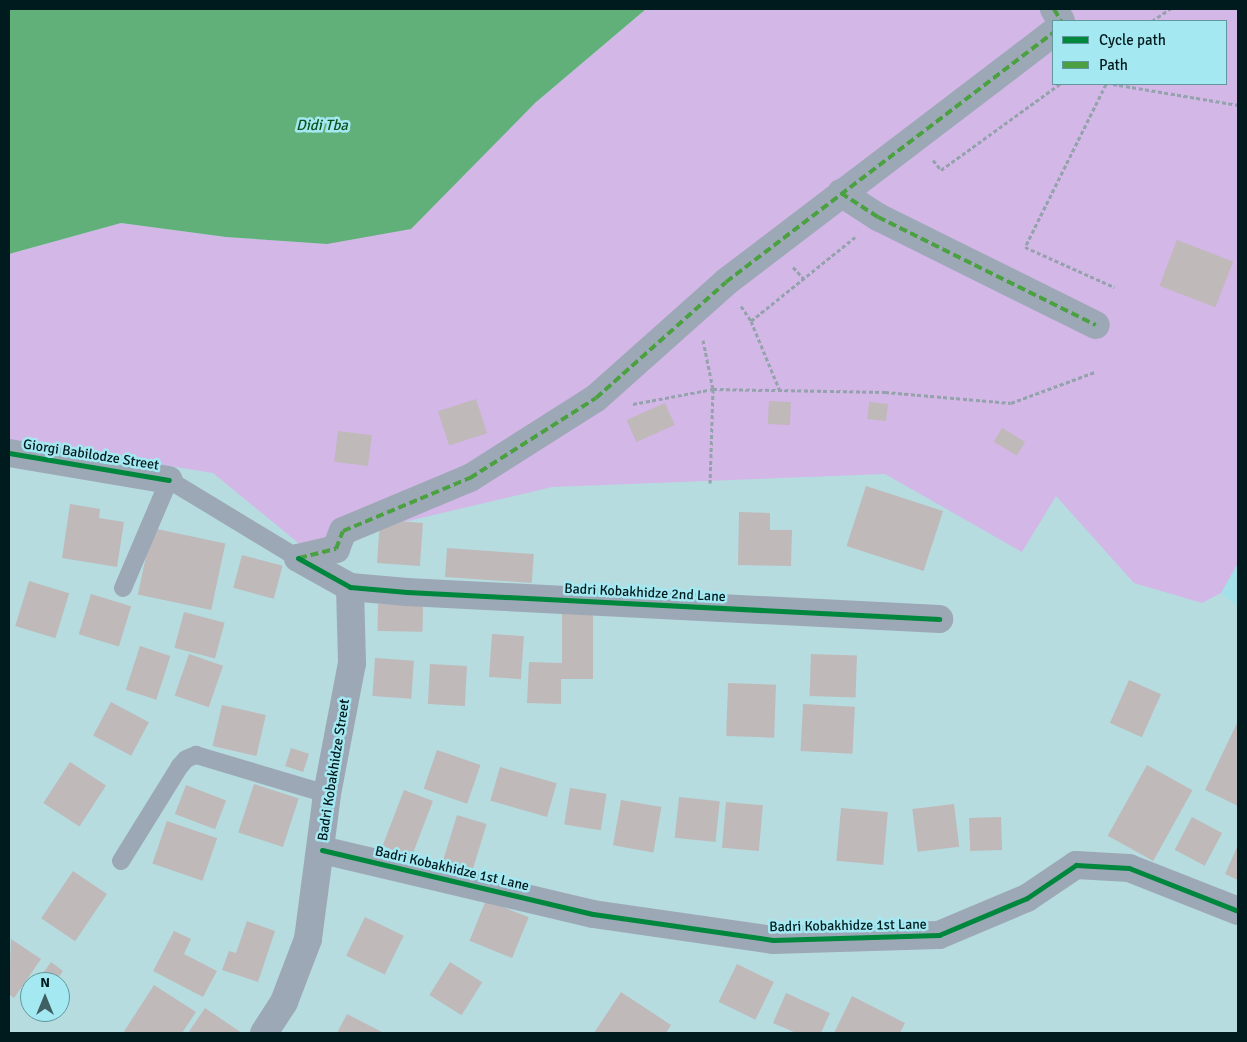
<!DOCTYPE html>
<html>
<head>
<meta charset="utf-8">
<style>
  body { margin:0 }
  #map { position:relative; width:1247px; height:1042px; overflow:hidden; background:#b6dce0; font-family:Signika,sans-serif }
  div>[style] { position:absolute }
  .built>* { inset:0; background:#a3e0e8 }
  .green>* { inset:0; background:#d3b7e6 }
  .water>* { inset:0; background:#61b07a }
  .building>* { inset:0; background:#bfb9b9; transform-origin:0 0 }
  .path>* { height:3px; margin-top:-1.5px; transform-origin:0; background:repeating-linear-gradient(90deg,#93a2ab 0 4px,transparent 0 6.5px) }
  .lane>* { height:18px; margin:-9px; padding:0 9px; transform-origin:9px; border-radius:9px; background:#9da8b6 }
  .street>* { height:28px; margin:-14px; padding:0 14px; transform-origin:14px; border-radius:14px; background:#9da8b6 }
  .quiet>* { height:4px; margin-top:-2px; transform-origin:0; background:repeating-linear-gradient(90deg,#4ba141 0 8px,transparent 0 12px) }
  .cycleway>* { height:5px; margin:-2.5px; padding:0 2.5px; transform-origin:2.5px; border-radius:2.5px; background:#00873e }
  span { translate:-50% -50%; white-space:nowrap; text-align:center; line-height:1.15; -webkit-text-stroke:5px #a4e9f2; paint-order:stroke }
  .street-label { font-size:14px; color:#001b1e }
  .water-label { font-size:15px; color:#0e531e; font-style:italic }
  .frame { position:absolute; inset:0; border:10px solid #001b1e; pointer-events:none }
  .legend { position:absolute; left:1052px; top:20px; width:175px; height:65px; box-sizing:border-box; background:#a4e9f2; border:1px solid #62979d; margin:0; padding:6px 9px; list-style:none; font-size:15px; color:#001b1e }
  .legend li { display:flex; align-items:center; gap:10px; height:25px }
  .legend b { width:25px; border:1px solid #62979d }
  .north { position:absolute; left:20px; top:972px; width:50px; height:50px; box-sizing:border-box; background:#a4e9f2; border:1px solid #62979d; border-radius:50%; rotate:0deg; font-size:14px; font-weight:700; line-height:20px; text-align:center; color:#001b1e }
  .north::after { content:''; display:block; margin:auto; width:18px; height:22px; background:#405f62; clip-path:polygon(50% 0,100% 100%,50% 72%,0 100%) }
</style>
</head>
<body>
<div id="map">
  <div class="built">
    <div style="clip-path:polygon(1238px 563px,1238px 607px,1221px 593px)"></div>
  </div>
  <div class="green">
    <div style="clip-path:polygon(evenodd,646px 9px,1238px 9px,1238px 563px,1221px 593px,1202px 603px,1134px 583px,1056px 496px,1022px 552px,885px 474px,552px 487px,302px 546px,213px 473px,9px 440px,9px 254px,121px 223px,226px 237px,327px 244px,535px 103px,646px 9px,1053px 21px,1226px 21px,1226px 84px,1053px 84px,1053px 21px)"></div>
  </div>
  <div class="water">
    <div style="clip-path:polygon(9px 9px,646px 9px,535px 103px,411px 229px,327px 244px,226px 237px,121px 223px,9px 254px)"></div>
  </div>
  <div class="building">
    <div style="left:1177px;top:240px;width:60px;height:49px;rotate:21deg"></div>
    <div style="left:476px;top:399px;width:36px;height:40px;rotate:72deg"></div>
    <div style="left:769px;top:401px;width:22px;height:23px;rotate:3deg"></div>
    <div style="left:869px;top:402px;width:19px;height:17px;rotate:6deg"></div>
    <div style="left:665px;top:403px;width:24px;height:42px;rotate:66deg"></div>
    <div style="left:1002px;top:428px;width:27px;height:16px;rotate:31deg"></div>
    <div style="left:338px;top:431px;width:34px;height:31px;rotate:7deg"></div>
    <div style="left:866px;top:486px;width:81px;height:63px;rotate:18deg"></div>
    <div style="clip-path:polygon(70px 504px,100px 509px,99px 518px,124px 522px,117px 567px,62px 558px)"></div>
    <div style="clip-path:polygon(739px 512px,770px 513px,770px 530px,792px 530px,791px 566px,738px 565px)"></div>
    <div style="left:380px;top:520px;width:43px;height:43px;rotate:4deg"></div>
    <div style="left:152px;top:528px;width:75px;height:68px;rotate:12deg"></div>
    <div style="left:447px;top:548px;width:87px;height:29px;rotate:4deg"></div>
    <div style="left:242px;top:555px;width:42px;height:34px;rotate:15deg"></div>
    <div style="left:29px;top:581px;width:42px;height:47px;rotate:17deg"></div>
    <div style="left:91px;top:594px;width:42px;height:42px;rotate:17deg"></div>
    <div style="left:378px;top:604px;width:45px;height:27px;rotate:1deg"></div>
    <div style="left:184px;top:612px;width:42px;height:37px;rotate:15deg"></div>
    <div style="clip-path:polygon(562px 612px,593px 612px,593px 679px,561px 679px,561px 704px,527px 703px,529px 662px,562px 663px)"></div>
    <div style="left:492px;top:634px;width:32px;height:43px;rotate:4deg"></div>
    <div style="left:140px;top:646px;width:32px;height:46px;rotate:18deg"></div>
    <div style="left:189px;top:654px;width:36px;height:44px;rotate:19deg"></div>
    <div style="left:811px;top:654px;width:46px;height:42px;rotate:2deg"></div>
    <div style="left:375px;top:658px;width:39px;height:38px;rotate:4deg"></div>
    <div style="left:430px;top:664px;width:37px;height:40px;rotate:3deg"></div>
    <div style="left:1129px;top:680px;width:35px;height:47px;rotate:24deg"></div>
    <div style="left:728px;top:683px;width:48px;height:53px;rotate:2deg"></div>
    <div style="left:111px;top:702px;width:43px;height:38px;rotate:28deg"></div>
    <div style="left:803px;top:704px;width:52px;height:47px;rotate:3deg"></div>
    <div style="left:222px;top:705px;width:45px;height:42px;rotate:13deg"></div>
    <div style="clip-path:polygon(1238px 721px,1238px 806px,1205px 790px)"></div>
    <div style="left:291px;top:748px;width:19px;height:19px;rotate:18deg"></div>
    <div style="left:437px;top:750px;width:46px;height:41px;rotate:19deg"></div>
    <div style="left:70px;top:762px;width:43px;height:49px;rotate:33deg"></div>
    <div style="left:1147px;top:765px;width:52px;height:81px;rotate:29deg"></div>
    <div style="left:500px;top:767px;width:59px;height:35px;rotate:16deg"></div>
    <div style="left:254px;top:784px;width:47px;height:51px;rotate:18deg"></div>
    <div style="left:186px;top:785px;width:43px;height:31px;rotate:21deg"></div>
    <div style="left:570px;top:788px;width:37px;height:37px;rotate:9deg"></div>
    <div style="left:404px;top:790px;width:31px;height:60px;rotate:21deg"></div>
    <div style="left:679px;top:797px;width:41px;height:41px;rotate:6deg"></div>
    <div style="left:621px;top:800px;width:41px;height:46px;rotate:10deg"></div>
    <div style="left:726px;top:802px;width:37px;height:46px;rotate:5deg"></div>
    <div style="left:954px;top:804px;width:43px;height:42px;rotate:83deg"></div>
    <div style="left:841px;top:808px;width:47px;height:53px;rotate:5deg"></div>
    <div style="left:457px;top:815px;width:31px;height:52px;rotate:17deg"></div>
    <div style="left:1001px;top:817px;width:33px;height:32px;rotate:88deg"></div>
    <div style="left:1192px;top:817px;width:34px;height:37px;rotate:28deg"></div>
    <div style="left:167px;top:821px;width:53px;height:45px;rotate:19deg"></div>
    <div style="clip-path:polygon(1238px 845px,1238px 880px,1225px 874px)"></div>
    <div style="left:73px;top:871px;width:41px;height:57px;rotate:34deg"></div>
    <div style="left:486px;top:900px;width:46px;height:44px;rotate:22deg"></div>
    <div style="left:365px;top:917px;width:43px;height:43px;rotate:26deg"></div>
    <div style="clip-path:polygon(247px 921px,275px 931px,258px 982px,222px 970px,229px 951px,236px 953px)"></div>
    <div style="clip-path:polygon(174px 931px,191px 939px,184px 954px,217px 971px,203px 997px,153px 971px)"></div>
    <div style="clip-path:polygon(11px 939px,41px 959px,14px 998px,9px 994px)"></div>
    <div style="clip-path:polygon(51px 962px,63px 971px,55px 982px,37px 982px)"></div>
    <div style="left:450px;top:962px;width:38px;height:39px;rotate:32deg"></div>
    <div style="left:737px;top:964px;width:41px;height:42px;rotate:26deg"></div>
    <div style="clip-path:polygon(154px 985px,196px 1012px,182px 1033px,123px 1033px)"></div>
    <div style="clip-path:polygon(30px 992px,30px 1009px,22px 1003px)"></div>
    <div style="clip-path:polygon(621px 992px,671px 1025px,666px 1033px,594px 1033px)"></div>
    <div style="clip-path:polygon(786px 993px,830px 1013px,821px 1033px,796px 1033px,773px 1023px)"></div>
    <div style="clip-path:polygon(852px 996px,905px 1023px,900px 1033px,834px 1033px)"></div>
    <div style="clip-path:polygon(205px 1008px,242px 1033px,188px 1033px)"></div>
    <div style="clip-path:polygon(347px 1014px,384px 1033px,337px 1033px)"></div>
  </div>
  <div class="path">
    <div style="left:1152px;top:21px;width:22px;rotate:-34deg"></div>
    <div style="left:1106px;top:84px;width:182px;rotate:116.4deg"></div>
    <div style="left:1025px;top:247px;width:98px;rotate:24.2deg"></div>
    <div style="left:1113px;top:84px;width:127px;rotate:9.5deg"></div>
    <div style="left:933px;top:160px;width:13px;rotate:51deg"></div>
    <div style="left:941px;top:170px;width:147px;rotate:-35.9deg"></div>
    <div style="left:793px;top:267px;width:16px;rotate:47deg"></div>
    <div style="left:741px;top:306px;width:18px;rotate:56deg"></div>
    <div style="left:751px;top:321px;width:76px;rotate:67.5deg"></div>
    <div style="left:751px;top:321px;width:134px;rotate:-38.9deg"></div>
    <div style="left:703px;top:340px;width:50px;rotate:78.5deg"></div>
    <div style="left:713px;top:389px;width:94px;rotate:91.8deg"></div>
    <div style="left:633px;top:404px;width:81px;rotate:-10.6deg"></div>
    <div style="left:713px;top:389px;width:172px;rotate:1deg"></div>
    <div style="left:885px;top:392px;width:126px;rotate:5deg"></div>
    <div style="left:1011px;top:403px;width:90px;rotate:-20.3deg"></div>
  </div>
  <div class="lane">
    <div style="left:123px;top:588px;width:117px;rotate:-66.9deg"></div>
    <div style="left:169px;top:480px;width:151px;rotate:31.2deg"></div>
    <div style="left:121px;top:861px;width:112px;rotate:-58.2deg"></div>
    <div style="left:180px;top:766px;width:9px;rotate:-49deg"></div>
    <div style="left:186px;top:759px;width:11px;rotate:-22deg"></div>
    <div style="left:196px;top:755px;width:137px;rotate:16.6deg"></div>
  </div>
  <div class="street">
    <div style="left:1054px;top:9px;width:14px;rotate:60deg"></div>
    <div style="left:841px;top:193px;width:44px;rotate:33deg"></div>
    <div style="left:878px;top:217px;width:243px;rotate:26.4deg"></div>
    <div style="left:9px;top:453px;width:162px;rotate:9.6deg"></div>
    <div style="left:298px;top:558px;width:39px;rotate:-13deg"></div>
    <div style="left:336px;top:549px;width:19px;rotate:-69deg"></div>
    <div style="left:343px;top:531px;width:138px;rotate:-22.7deg"></div>
    <div style="left:470px;top:478px;width:149px;rotate:-32.4deg"></div>
    <div style="left:596px;top:398px;width:174px;rotate:-41.7deg"></div>
    <div style="left:726px;top:282px;width:411px;rotate:-37.3deg"></div>
    <div style="left:298px;top:558px;width:60px;rotate:29.1deg"></div>
    <div style="left:350px;top:587px;width:57px;rotate:5deg"></div>
    <div style="left:407px;top:592px;width:533px;rotate:2.91deg"></div>
    <div style="left:322px;top:850px;width:278px;rotate:13.3deg"></div>
    <div style="left:593px;top:914px;width:182px;rotate:8.2deg"></div>
    <div style="left:773px;top:940px;width:166px;rotate:-1.7deg"></div>
    <div style="left:939px;top:935px;width:95px;rotate:-22.8deg"></div>
    <div style="left:1027px;top:898px;width:59px;rotate:-34deg"></div>
    <div style="left:1076px;top:865px;width:53px;rotate:3.2deg"></div>
    <div style="left:1129px;top:868px;width:117px;rotate:21.5deg"></div>
    <div style="left:264px;top:1033px;width:37px;rotate:-57deg"></div>
    <div style="left:284px;top:1002px;width:67px;rotate:-69.1deg"></div>
    <div style="left:308px;top:939px;width:146px;rotate:-82.5deg"></div>
    <div style="left:327px;top:794px;width:133px;rotate:-79.2deg"></div>
    <div style="left:352px;top:663px;width:76px;rotate:-91.5deg"></div>
  </div>
  <div class="quiet">
    <div style="left:1054px;top:9px;width:14px;rotate:60deg"></div>
    <div style="left:841px;top:193px;width:44px;rotate:33deg"></div>
    <div style="left:878px;top:217px;width:243px;rotate:26.4deg"></div>
    <div style="left:299px;top:558px;width:38px;rotate:-14deg"></div>
    <div style="left:336px;top:549px;width:19px;rotate:-69deg"></div>
    <div style="left:343px;top:531px;width:138px;rotate:-22.7deg"></div>
    <div style="left:470px;top:478px;width:149px;rotate:-32.4deg"></div>
    <div style="left:596px;top:398px;width:174px;rotate:-41.7deg"></div>
    <div style="left:726px;top:282px;width:411px;rotate:-37.3deg"></div>
  </div>
  <div class="cycleway">
    <div style="left:9px;top:453px;width:162px;rotate:9.6deg"></div>
    <div style="left:298px;top:558px;width:60px;rotate:29.1deg"></div>
    <div style="left:350px;top:587px;width:57px;rotate:5deg"></div>
    <div style="left:407px;top:592px;width:533px;rotate:2.91deg"></div>
    <div style="left:322px;top:850px;width:278px;rotate:13.3deg"></div>
    <div style="left:593px;top:914px;width:182px;rotate:8.2deg"></div>
    <div style="left:773px;top:940px;width:166px;rotate:-1.7deg"></div>
    <div style="left:939px;top:935px;width:95px;rotate:-22.8deg"></div>
    <div style="left:1027px;top:898px;width:59px;rotate:-34deg"></div>
    <div style="left:1076px;top:865px;width:53px;rotate:3.2deg"></div>
    <div style="left:1129px;top:868px;width:117px;rotate:21.5deg"></div>
  </div>
  <div class="street-label">
    <span style="left:91px;top:455px;rotate:9deg">Giorgi Babilodze Street</span>
    <span style="left:645px;top:593px;rotate:3deg">Badri Kobakhidze 2nd Lane</span>
    <span style="left:334px;top:770px;rotate:-81deg">Badri Kobakhidze Street</span>
    <span style="left:452px;top:869px;rotate:13deg">Badri Kobakhidze 1st Lane</span>
    <span style="left:848px;top:926px;rotate:-1deg">Badri Kobakhidze 1st Lane</span>
  </div>
  <div class="water-label">
    <span style="left:322px;top:126px">Didi Tba</span>
  </div>
  <div class="frame"></div>
  <ul class="legend">
  <li><b style="height:6px;background:#00873e"></b>Cycle path</li>
  <li><b style="height:6px;background:#4ba141"></b>Path</li>
  </ul>
  <div class="north">N</div>
</div>
</body>
</html>
